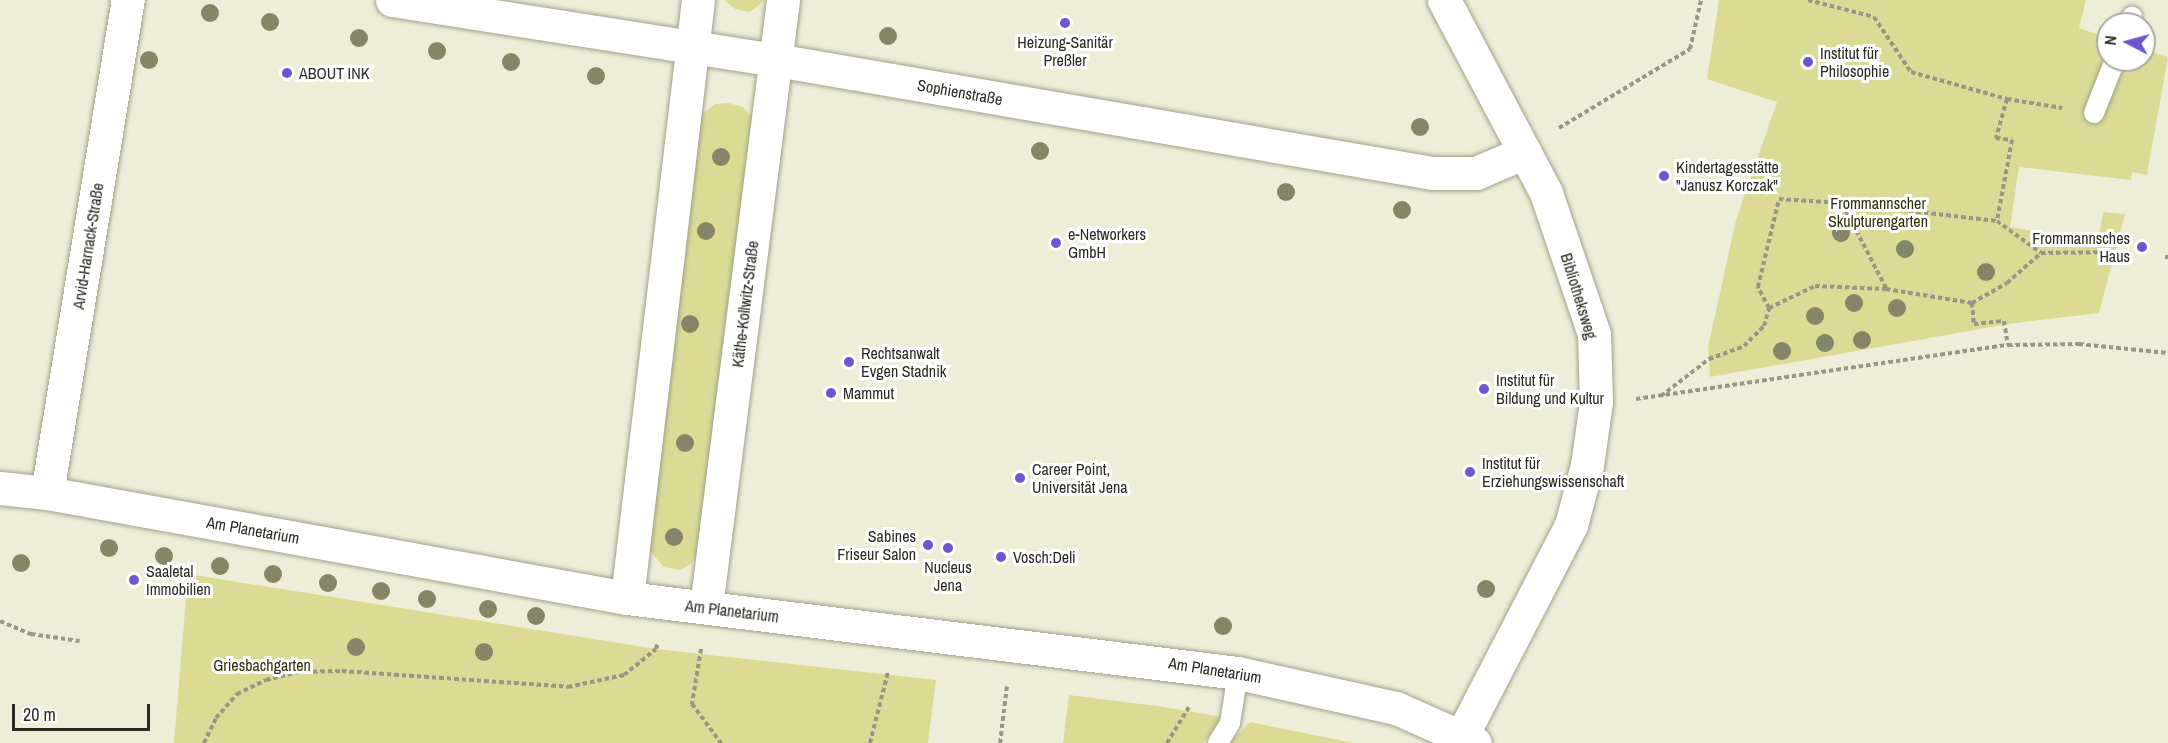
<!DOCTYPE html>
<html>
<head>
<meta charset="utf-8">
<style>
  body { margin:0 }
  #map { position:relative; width:2168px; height:743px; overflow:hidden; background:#eeeed8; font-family:"Archivo Narrow",sans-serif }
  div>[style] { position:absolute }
  .green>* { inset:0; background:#dcdb96 }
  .path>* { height:4px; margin-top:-2px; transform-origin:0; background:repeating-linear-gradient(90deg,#979787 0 4.5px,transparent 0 7.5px) }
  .roads { filter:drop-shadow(0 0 2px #a0a08c) drop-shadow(0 0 2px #a0a08c) }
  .lane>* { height:20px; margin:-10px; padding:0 10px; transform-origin:10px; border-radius:10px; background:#fff }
  .street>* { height:33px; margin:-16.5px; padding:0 16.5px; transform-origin:16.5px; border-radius:16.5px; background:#fff }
  .trees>* { width:18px; height:18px; margin:-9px; border-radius:50%; background:#868567 }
  .dots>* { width:16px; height:16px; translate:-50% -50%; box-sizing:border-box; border:3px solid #fff; border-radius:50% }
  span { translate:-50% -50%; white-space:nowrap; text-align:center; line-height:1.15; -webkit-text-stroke:6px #fff; paint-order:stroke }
  .poi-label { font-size:16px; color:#2b2b23 }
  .left { translate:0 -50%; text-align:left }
  .right { translate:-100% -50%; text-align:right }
  .street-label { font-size:16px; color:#2b2b23 }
  .park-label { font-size:16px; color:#302f0a }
  .north { position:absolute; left:2096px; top:12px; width:60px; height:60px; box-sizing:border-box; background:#fff; border:2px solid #aaaaa7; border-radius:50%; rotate:276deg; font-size:16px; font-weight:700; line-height:24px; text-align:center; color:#2b2b23 }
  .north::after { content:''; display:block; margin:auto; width:21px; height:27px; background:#6d56d0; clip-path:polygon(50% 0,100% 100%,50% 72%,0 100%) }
  .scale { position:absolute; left:12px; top:704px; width:138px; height:27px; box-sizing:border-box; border:3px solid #2b2b23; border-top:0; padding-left:8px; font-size:18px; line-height:21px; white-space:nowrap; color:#2b2b23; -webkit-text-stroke:4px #fff; paint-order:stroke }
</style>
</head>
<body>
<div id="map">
  <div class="green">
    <div style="clip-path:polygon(724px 0,765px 0,750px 12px,735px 9px)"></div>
    <div style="clip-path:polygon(1719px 0,2086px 0,2079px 28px,2108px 38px,2108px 60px,2144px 60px,2144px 50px,2168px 57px,2147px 175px,2132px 172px,2131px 180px,2019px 167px,2010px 227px,2098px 242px,2103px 212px,2125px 214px,2099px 313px,2008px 324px,1710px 377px,1708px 347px,1736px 220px,1777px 102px,1707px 79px)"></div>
    <div style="clip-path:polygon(729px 103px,743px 107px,752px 118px,699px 552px,691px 564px,680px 570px,664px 567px,647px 548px,694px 134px,701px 115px,715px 104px)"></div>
    <div style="clip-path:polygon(188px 574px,656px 649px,936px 680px,928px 743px,174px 743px)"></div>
    <div style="clip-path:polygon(1069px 695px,1157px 706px,1223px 717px,1203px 743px,1063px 743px)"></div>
    <div style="clip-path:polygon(1250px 722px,1353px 743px,1230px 743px)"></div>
  </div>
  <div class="path">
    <div style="left:1808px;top:0;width:68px;rotate:14.4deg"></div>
    <div style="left:1874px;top:17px;width:66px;rotate:56.1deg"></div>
    <div style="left:1911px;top:72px;width:100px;rotate:15.7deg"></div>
    <div style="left:2007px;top:99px;width:41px;rotate:105.8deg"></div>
    <div style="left:1996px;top:138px;width:16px;rotate:7deg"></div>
    <div style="left:2012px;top:140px;width:82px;rotate:100.5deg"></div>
    <div style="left:2007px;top:99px;width:56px;rotate:9.3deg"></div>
    <div style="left:1559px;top:128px;width:153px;rotate:-31.1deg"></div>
    <div style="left:1690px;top:49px;width:50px;rotate:-77.3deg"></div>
    <div style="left:2165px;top:257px;width:3px"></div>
    <div style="left:1886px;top:288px;width:96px;rotate:-117.4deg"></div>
    <div style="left:1842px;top:203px;width:156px;rotate:6.6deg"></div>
    <div style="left:1997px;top:221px;width:54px;rotate:36deg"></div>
    <div style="left:1972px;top:303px;width:21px;rotate:85deg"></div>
    <div style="left:1974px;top:324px;width:30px;rotate:-6deg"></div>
    <div style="left:2004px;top:321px;width:24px;rotate:81deg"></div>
    <div style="left:1769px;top:308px;width:24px;rotate:-118deg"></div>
    <div style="left:1758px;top:287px;width:90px;rotate:-76.6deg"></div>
    <div style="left:1779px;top:199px;width:63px;rotate:3.6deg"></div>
    <div style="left:1661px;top:396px;width:61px;rotate:-37.6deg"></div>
    <div style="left:1709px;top:359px;width:37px;rotate:-20deg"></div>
    <div style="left:1744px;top:346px;width:28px;rotate:-45deg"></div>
    <div style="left:1764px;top:326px;width:19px;rotate:-74deg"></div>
    <div style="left:1769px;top:308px;width:51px;rotate:-25.6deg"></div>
    <div style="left:1815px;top:286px;width:71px;rotate:2.4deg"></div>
    <div style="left:1886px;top:289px;width:87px;rotate:9.2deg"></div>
    <div style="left:1972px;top:303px;width:40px;rotate:-29.7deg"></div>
    <div style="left:2007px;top:283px;width:45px;rotate:-41.4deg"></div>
    <div style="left:2041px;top:253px;width:74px;rotate:-0.8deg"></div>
    <div style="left:1636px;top:399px;width:376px;rotate:-8.3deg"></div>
    <div style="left:2008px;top:345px;width:71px;rotate:-0.8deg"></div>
    <div style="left:2079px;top:344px;width:89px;rotate:5.8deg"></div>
    <div style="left:0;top:621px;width:34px;rotate:23deg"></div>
    <div style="left:31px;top:634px;width:49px;rotate:8.1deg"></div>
    <div style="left:701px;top:649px;width:56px;rotate:99.3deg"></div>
    <div style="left:692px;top:704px;width:49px;rotate:53.4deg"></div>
    <div style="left:204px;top:743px;width:28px;rotate:-64deg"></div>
    <div style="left:216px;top:718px;width:32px;rotate:-49deg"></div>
    <div style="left:237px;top:694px;width:32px;rotate:-26deg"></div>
    <div style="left:266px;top:680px;width:33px;rotate:-14deg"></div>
    <div style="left:298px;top:672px;width:44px;rotate:-1.3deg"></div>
    <div style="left:342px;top:671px;width:227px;rotate:4deg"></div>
    <div style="left:568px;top:687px;width:57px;rotate:-12.1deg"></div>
    <div style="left:624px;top:675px;width:41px;rotate:-39.1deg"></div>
    <div style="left:656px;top:649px;width:7px;rotate:-74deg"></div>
    <div style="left:870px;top:743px;width:73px;rotate:-75.8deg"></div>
    <div style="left:1000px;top:743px;width:57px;rotate:-83deg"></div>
    <div style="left:1167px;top:743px;width:42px;rotate:-58.6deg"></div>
  </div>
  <div class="roads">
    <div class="lane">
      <div style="left:2129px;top:24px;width:8px;rotate:-67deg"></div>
      <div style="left:2094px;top:113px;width:57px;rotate:-68.4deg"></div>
      <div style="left:1218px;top:743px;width:23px;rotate:-59deg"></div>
      <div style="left:1230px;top:723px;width:51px;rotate:-80.9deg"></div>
    </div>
    <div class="street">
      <div style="left:392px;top:0;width:389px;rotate:8.9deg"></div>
      <div style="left:776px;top:60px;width:666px;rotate:9.77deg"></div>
      <div style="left:1432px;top:173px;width:44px"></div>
      <div style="left:1476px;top:173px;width:53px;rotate:-23.2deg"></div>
      <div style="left:1444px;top:0;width:218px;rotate:62.1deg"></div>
      <div style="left:1546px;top:193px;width:149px;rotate:71.2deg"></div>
      <div style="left:1594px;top:334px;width:68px;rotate:88.3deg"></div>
      <div style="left:1596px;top:402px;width:64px;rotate:98.1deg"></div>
      <div style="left:1587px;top:465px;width:62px;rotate:104.9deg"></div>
      <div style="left:1571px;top:525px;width:237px;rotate:117.4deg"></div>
      <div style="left:0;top:488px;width:47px;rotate:6.1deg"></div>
      <div style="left:47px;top:493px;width:589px;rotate:10.26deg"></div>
      <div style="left:627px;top:598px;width:616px;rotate:7deg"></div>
      <div style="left:1238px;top:673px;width:162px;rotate:12.5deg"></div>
      <div style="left:1396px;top:708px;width:86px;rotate:23.9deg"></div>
      <div style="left:47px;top:493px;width:500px;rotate:-80.7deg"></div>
      <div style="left:627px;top:598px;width:602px;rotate:-83.23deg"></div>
      <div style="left:706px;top:607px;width:612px;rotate:-82.77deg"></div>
    </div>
  </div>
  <div class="trees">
    <div style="left:210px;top:13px"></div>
    <div style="left:270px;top:22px"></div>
    <div style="left:888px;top:36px"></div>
    <div style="left:359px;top:38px"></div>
    <div style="left:437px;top:51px"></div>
    <div style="left:149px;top:60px"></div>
    <div style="left:511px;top:62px"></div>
    <div style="left:596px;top:76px"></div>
    <div style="left:1420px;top:127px"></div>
    <div style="left:1040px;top:151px"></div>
    <div style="left:721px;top:157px"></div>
    <div style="left:1286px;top:192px"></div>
    <div style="left:1402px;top:210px"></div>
    <div style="left:706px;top:231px"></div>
    <div style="left:1841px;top:233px"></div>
    <div style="left:1905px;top:249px"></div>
    <div style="left:1986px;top:272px"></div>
    <div style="left:1854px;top:303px"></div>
    <div style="left:1897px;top:308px"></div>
    <div style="left:1815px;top:316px"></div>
    <div style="left:690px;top:324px"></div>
    <div style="left:1862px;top:340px"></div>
    <div style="left:1825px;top:343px"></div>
    <div style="left:1782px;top:351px"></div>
    <div style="left:685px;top:443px"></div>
    <div style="left:674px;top:537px"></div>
    <div style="left:109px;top:548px"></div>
    <div style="left:164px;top:556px"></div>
    <div style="left:21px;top:563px"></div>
    <div style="left:220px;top:566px"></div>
    <div style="left:273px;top:574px"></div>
    <div style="left:328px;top:583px"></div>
    <div style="left:1486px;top:589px"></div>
    <div style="left:381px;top:591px"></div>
    <div style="left:427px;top:599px"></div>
    <div style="left:488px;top:609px"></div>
    <div style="left:536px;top:616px"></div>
    <div style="left:1223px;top:626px"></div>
    <div style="left:356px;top:647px"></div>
    <div style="left:484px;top:652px"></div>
  </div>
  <div class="dots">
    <div style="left:1065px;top:23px;background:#6d56d0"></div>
    <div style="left:1808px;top:62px;background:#6d56d0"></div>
    <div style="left:287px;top:73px;background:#6d56d0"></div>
    <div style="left:1664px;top:176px;background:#6d56d0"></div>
    <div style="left:1056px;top:243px;background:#6d56d0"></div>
    <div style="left:2142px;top:247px;background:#6d56d0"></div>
    <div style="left:849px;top:362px;background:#6d56d0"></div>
    <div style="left:1484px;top:389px;background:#6d56d0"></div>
    <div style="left:831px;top:393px;background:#6d56d0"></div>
    <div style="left:1470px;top:472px;background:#6d56d0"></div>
    <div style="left:1020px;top:478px;background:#6d56d0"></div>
    <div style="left:928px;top:545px;background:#6d56d0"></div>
    <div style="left:948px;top:548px;background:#6d56d0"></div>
    <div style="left:1001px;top:557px;background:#6d56d0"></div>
    <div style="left:134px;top:580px;background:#6d56d0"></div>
  </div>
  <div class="poi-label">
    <span style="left:1065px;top:51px">Heizung-Sanitär<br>Preßler</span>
    <span class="left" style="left:1820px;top:62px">Institut für<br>Philosophie</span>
    <span class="left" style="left:299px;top:73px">ABOUT INK</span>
    <span class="left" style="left:1676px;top:176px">Kindertagesstätte<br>"Janusz Korczak"</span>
    <span class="left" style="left:1068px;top:243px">e-Networkers<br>GmbH</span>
    <span class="right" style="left:2130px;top:247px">Frommannsches<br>Haus</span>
    <span class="left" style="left:861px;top:362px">Rechtsanwalt<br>Evgen Stadnik</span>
    <span class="left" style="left:1496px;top:389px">Institut für<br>Bildung und Kultur</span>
    <span class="left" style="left:843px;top:393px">Mammut</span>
    <span class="left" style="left:1482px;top:472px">Institut für<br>Erziehungswissenschaft</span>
    <span class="left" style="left:1032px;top:478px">Career Point,<br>Universität Jena</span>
    <span class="right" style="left:916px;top:545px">Sabines<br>Friseur Salon</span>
    <span class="left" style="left:1013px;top:557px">Vosch:Deli</span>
    <span style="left:948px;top:576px">Nucleus<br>Jena</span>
    <span class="left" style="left:146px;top:580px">Saaletal<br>Immobilien</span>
  </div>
  <div class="street-label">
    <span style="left:960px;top:92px;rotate:10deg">Sophienstraße</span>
    <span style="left:88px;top:246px;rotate:-81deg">Arvid-Harnack-Straße</span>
    <span style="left:1579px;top:296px;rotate:73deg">Bibliotheksweg</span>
    <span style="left:745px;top:304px;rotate:-83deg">Käthe-Kollwitz-Straße</span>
    <span style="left:253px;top:530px;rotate:10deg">Am Planetarium</span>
    <span style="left:732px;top:611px;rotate:7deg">Am Planetarium</span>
    <span style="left:1215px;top:670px;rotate:9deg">Am Planetarium</span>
  </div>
  <div class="park-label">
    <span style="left:1878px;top:212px">Frommannscher<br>Skulpturengarten</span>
    <span style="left:262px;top:665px">Griesbachgarten</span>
  </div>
  <div class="north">N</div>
  <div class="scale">20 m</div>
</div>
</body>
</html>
